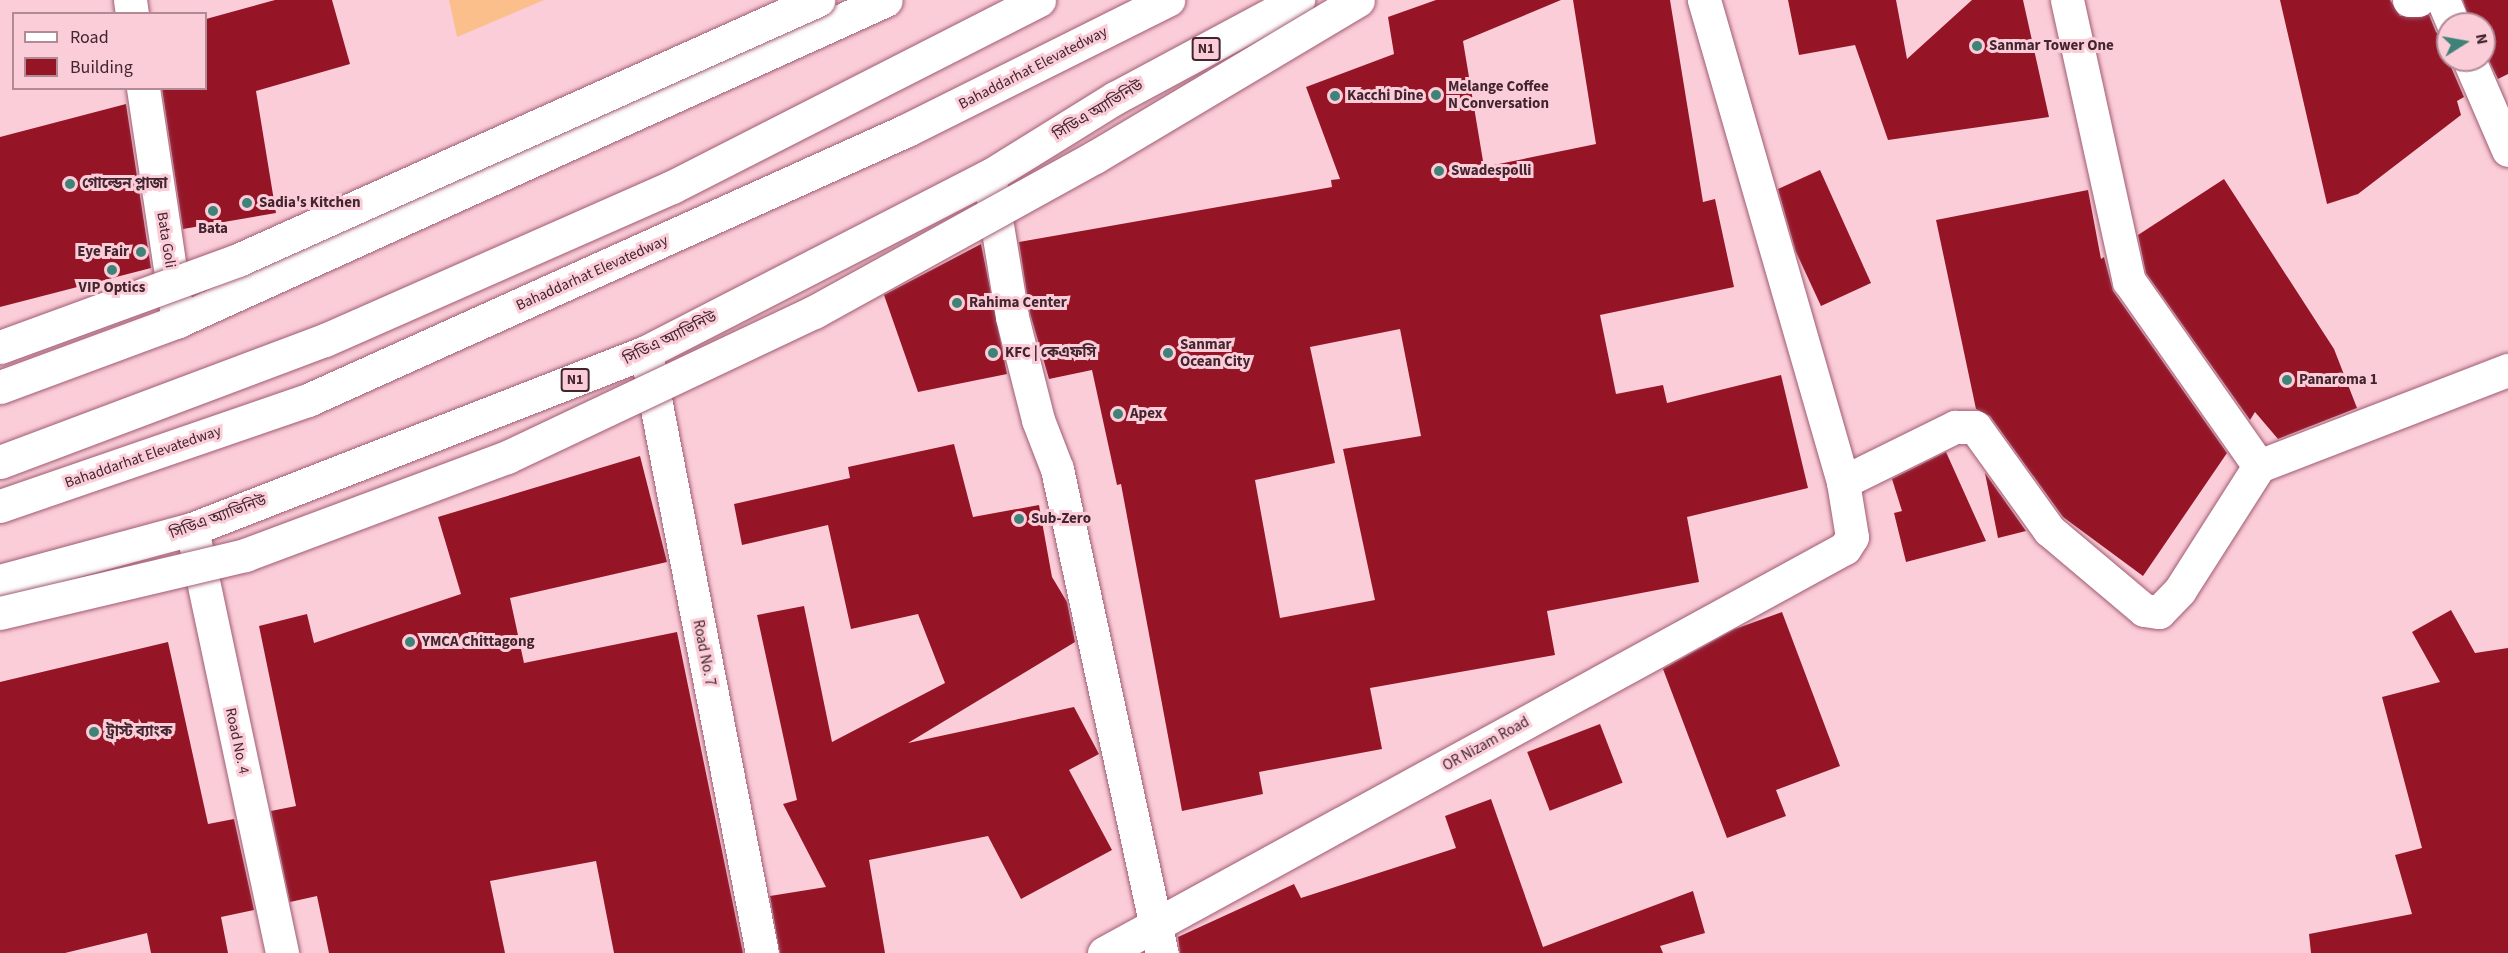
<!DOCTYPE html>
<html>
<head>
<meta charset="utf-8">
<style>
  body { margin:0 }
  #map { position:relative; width:2508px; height:953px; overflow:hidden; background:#fbcdd9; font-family:"Source Sans 3","Noto Sans Bengali",sans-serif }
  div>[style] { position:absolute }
  .green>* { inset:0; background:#fbbf8c }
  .building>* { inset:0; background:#951527; transform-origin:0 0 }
  .roads { filter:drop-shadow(0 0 2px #a05c71) drop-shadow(0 0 2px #a05c71) }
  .minor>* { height:33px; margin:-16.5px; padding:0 16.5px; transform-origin:16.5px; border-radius:16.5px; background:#fff }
  .trunk>* { height:33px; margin:-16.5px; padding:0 16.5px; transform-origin:16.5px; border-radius:16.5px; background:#fff }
  .bridges { filter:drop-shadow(0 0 2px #a05c71) drop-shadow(0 0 2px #a05c71) }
  .primary-bridge>* { height:33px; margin:-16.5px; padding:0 16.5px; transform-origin:16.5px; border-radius:16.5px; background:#fff }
  .dots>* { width:16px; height:16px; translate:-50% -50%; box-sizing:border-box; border:3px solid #fbcdd9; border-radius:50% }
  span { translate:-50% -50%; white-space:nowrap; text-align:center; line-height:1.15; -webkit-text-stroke:6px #fbcdd9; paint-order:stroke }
  .shield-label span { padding:2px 4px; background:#fbcdd9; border:2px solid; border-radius:4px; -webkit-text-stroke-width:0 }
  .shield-label { font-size:14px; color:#42252e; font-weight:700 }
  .poi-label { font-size:15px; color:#42252e; font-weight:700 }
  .left { translate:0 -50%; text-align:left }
  .right { translate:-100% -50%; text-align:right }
  .street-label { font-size:15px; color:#42252e }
  .legend { position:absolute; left:12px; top:12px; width:195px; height:78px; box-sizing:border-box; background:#fbcdd9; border:2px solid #b18a95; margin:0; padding:8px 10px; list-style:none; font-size:18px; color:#42252e }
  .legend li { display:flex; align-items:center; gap:12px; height:30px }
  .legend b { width:30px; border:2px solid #b18a95 }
  .north { position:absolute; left:2436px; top:12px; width:60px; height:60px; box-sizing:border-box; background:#fbcdd9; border:2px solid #b18a95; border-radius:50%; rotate:79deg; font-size:16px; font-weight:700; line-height:24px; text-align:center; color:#42252e }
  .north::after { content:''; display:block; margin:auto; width:21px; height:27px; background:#3f8378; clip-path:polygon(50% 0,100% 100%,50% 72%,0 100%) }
</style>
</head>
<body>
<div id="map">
  <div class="green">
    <div style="clip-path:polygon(449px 0,544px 0,457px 37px)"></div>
  </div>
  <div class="building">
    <div style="clip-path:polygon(275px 0,332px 0,350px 64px,256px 91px,276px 213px,183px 229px,162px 88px,206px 88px,206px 19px)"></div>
    <div style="clip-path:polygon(evenodd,1436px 0,1561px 0,1463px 41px,1484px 167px,1596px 144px,1573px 0,1670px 0,1703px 202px,1715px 199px,1734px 287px,1600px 315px,1616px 394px,1663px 385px,1667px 403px,1781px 375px,1808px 488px,1687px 517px,1699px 582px,1547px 611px,1555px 655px,1370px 688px,1382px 749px,1259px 772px,1263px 794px,1182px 811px,1121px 484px,1117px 485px,1092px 370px,1049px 379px,1030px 313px,1019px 242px,1332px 187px,1331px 180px,1340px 179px,1306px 87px,1394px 54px,1388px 17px,1436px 0,1400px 329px,1421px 436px,1343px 449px,1375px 600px,1280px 618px,1255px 480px,1335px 463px,1310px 347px,1400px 329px)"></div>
    <div style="clip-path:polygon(1788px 0,1896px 0,1907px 59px,1972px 0,2023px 0,2049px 117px,1888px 140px,1855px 45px,1799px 55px)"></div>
    <div style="clip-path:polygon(2280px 0,2390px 0,2400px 16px,2429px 15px,2436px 32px,2448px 42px,2448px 60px,2464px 97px,2457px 101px,2461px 115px,2358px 194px,2327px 204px)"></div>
    <div style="clip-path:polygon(2463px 0,2508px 0,2508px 74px,2498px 79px,2484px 50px,2484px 24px,2471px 24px)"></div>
    <div style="clip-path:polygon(126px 104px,151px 268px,0 307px,0 137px)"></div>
    <div style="clip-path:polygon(1820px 170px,1871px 283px,1821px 306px,1796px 252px,1778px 189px)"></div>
    <div style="clip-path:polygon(2224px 179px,2334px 349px,2357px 408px,2278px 439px,2255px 412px,2250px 420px,2146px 273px,2138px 235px)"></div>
    <div style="clip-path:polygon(2088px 190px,2101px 259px,2104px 257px,2113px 291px,2227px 453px,2143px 576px,2063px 517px,1990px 416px,1976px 409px,1936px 220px)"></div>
    <div style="clip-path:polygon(981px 244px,1007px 374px,918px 392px,884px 295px)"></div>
    <div style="clip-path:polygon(954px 444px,973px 517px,1039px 505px,1052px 577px,1067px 602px,1075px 642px,908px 743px,1074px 707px,1099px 754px,1069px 770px,1112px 850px,1021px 899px,988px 836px,869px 860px,885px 953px,780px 953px,770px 896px,826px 887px,783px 804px,797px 800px,757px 615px,804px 606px,832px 742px,945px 683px,918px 614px,851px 629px,828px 525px,742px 545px,734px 504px,850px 478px,848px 467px)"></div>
    <div style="clip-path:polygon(1946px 452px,1986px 541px,1906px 562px,1894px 513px,1902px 511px,1892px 479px)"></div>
    <div style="clip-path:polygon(640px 456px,667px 562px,510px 598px,524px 663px,677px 632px,743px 953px,614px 953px,596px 861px,490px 881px,505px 953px,329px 953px,317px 896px,290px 902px,271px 811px,296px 806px,259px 626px,307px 614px,314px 643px,461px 594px,438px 517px)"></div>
    <div style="clip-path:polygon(1985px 473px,2026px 531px,1998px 538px)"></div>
    <div style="clip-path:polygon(2451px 610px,2475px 653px,2508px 648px,2508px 953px,2311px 953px,2309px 934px,2412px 914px,2395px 855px,2422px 848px,2382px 697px,2440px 682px,2412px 632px)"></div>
    <div style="clip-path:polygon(1782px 612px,1840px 766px,1776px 790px,1786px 816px,1727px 838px,1663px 669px,1735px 629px)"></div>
    <div style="clip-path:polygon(168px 642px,208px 824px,234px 819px,254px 910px,221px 917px,228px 953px,151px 953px,147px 933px,65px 953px,0 953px,0 682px)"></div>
    <div style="left:1600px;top:724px;width:63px;height:78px;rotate:69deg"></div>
    <div style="clip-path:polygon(1491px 799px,1543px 947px,1693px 891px,1705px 933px,1660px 946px,1663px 953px,1180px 953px,1178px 937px,1294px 884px,1301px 898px,1456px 848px,1445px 816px)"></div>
  </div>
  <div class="roads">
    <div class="minor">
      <div style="left:130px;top:0;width:14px;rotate:82deg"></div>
      <div style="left:2067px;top:0;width:288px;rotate:77.6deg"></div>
      <div style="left:2129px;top:281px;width:226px;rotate:54.9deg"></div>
      <div style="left:2409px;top:0;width:9px"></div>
      <div style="left:2443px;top:0;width:26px;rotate:67deg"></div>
      <div style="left:2469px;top:60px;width:98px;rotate:66.6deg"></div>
      <div style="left:143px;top:88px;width:236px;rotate:81.5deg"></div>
      <div style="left:989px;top:176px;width:143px;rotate:80.7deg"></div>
      <div style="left:1012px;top:317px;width:106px;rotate:75.8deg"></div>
      <div style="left:1038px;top:420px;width:53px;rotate:68.8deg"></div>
      <div style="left:1057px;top:469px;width:495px;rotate:77.8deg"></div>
      <div style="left:646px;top:352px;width:612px;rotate:79.08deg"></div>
      <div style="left:1843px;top:482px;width:125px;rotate:-26.2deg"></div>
      <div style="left:1955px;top:427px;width:20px"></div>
      <div style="left:1975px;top:427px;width:127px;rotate:54.3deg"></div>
      <div style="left:2049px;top:530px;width:124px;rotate:40.1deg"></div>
      <div style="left:2144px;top:610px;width:15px;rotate:8deg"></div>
      <div style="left:2159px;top:612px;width:30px;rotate:-46deg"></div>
      <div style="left:2180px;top:590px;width:147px;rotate:-57.5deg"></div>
      <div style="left:2259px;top:466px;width:267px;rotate:-21.1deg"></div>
      <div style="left:192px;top:529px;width:433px;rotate:78deg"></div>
      <div style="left:1104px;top:953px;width:844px;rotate:-28.66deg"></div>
      <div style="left:1845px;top:548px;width:13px;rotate:-58deg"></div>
      <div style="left:1852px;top:537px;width:56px;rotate:-99.3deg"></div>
      <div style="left:1843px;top:482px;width:502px;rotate:-106.09deg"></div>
    </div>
    <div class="trunk">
      <div style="left:0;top:387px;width:190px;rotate:-20.3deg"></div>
      <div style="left:178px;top:321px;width:777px;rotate:-24.39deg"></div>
      <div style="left:0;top:462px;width:347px;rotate:-20.6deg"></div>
      <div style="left:325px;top:340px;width:379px;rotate:-23.8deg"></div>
      <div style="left:672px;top:187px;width:412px;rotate:-27deg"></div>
      <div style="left:0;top:506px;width:326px;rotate:-19deg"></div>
      <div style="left:308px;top:400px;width:657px;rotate:-24.26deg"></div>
      <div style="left:907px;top:130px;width:292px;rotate:-26.5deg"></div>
      <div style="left:0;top:581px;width:199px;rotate:-15.2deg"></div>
      <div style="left:192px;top:529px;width:487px;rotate:-21.3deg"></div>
      <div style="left:646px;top:352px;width:386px;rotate:-27.2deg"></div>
      <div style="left:989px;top:176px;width:148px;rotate:-31.8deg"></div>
      <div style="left:1115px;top:98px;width:208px;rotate:-28.2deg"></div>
    </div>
  </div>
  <div class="bridges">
    <div class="primary-bridge">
      <div style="left:0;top:347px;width:253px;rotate:-20.1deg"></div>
      <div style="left:238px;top:260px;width:636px;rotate:-24.15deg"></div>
      <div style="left:0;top:613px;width:252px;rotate:-13.3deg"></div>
      <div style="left:245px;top:555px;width:280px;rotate:-20.5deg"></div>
      <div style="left:507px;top:457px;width:340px;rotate:-25.3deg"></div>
      <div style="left:814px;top:312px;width:321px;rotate:-28.9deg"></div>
      <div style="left:1095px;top:157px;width:306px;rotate:-30.8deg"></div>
    </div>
  </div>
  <div class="dots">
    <div style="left:1977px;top:46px;background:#3f8378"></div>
    <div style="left:1436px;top:95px;background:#3f8378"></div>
    <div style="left:1335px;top:96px;background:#3f8378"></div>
    <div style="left:1439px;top:171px;background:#3f8378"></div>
    <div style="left:70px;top:184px;background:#3f8378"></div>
    <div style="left:247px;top:203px;background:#3f8378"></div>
    <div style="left:213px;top:211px;background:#3f8378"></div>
    <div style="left:141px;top:252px;background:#3f8378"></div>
    <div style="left:112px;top:270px;background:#3f8378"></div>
    <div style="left:957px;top:303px;background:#3f8378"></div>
    <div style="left:993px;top:353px;background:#3f8378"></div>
    <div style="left:1168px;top:353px;background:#3f8378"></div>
    <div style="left:2287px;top:380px;background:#3f8378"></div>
    <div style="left:1118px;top:414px;background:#3f8378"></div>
    <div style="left:1019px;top:519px;background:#3f8378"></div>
    <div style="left:410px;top:642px;background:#3f8378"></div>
    <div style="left:94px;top:732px;background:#3f8378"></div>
  </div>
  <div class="shield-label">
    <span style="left:1206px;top:49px">N1</span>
    <span style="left:575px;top:380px">N1</span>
  </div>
  <div class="poi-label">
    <span class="left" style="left:1989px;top:46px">Sanmar Tower One</span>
    <span class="left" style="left:1448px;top:95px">Melange Coffee<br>N Conversation</span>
    <span class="left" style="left:1347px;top:96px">Kacchi Dine</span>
    <span class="left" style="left:1451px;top:171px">Swadespolli</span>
    <span class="left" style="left:82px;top:184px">গোল্ডেন প্লাজা</span>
    <span class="left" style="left:259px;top:203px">Sadia's Kitchen</span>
    <span style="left:213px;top:229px">Bata</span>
    <span class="right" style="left:129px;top:252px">Eye Fair</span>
    <span style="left:112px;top:288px">VIP Optics</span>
    <span class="left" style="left:969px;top:303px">Rahima Center</span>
    <span class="left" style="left:1180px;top:353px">Sanmar<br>Ocean City</span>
    <span class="left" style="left:1005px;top:353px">KFC | কেএফসি</span>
    <span class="left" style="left:2299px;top:380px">Panaroma 1</span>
    <span class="left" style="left:1130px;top:414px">Apex</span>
    <span class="left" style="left:1031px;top:519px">Sub-Zero</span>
    <span class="left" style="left:422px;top:642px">YMCA Chittagong</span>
    <span class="left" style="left:106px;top:732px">ট্রাস্ট ব্যাংক</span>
  </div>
  <div class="street-label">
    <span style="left:1033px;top:68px;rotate:-27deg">Bahaddarhat Elevatedway</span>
    <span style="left:1098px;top:110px;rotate:-31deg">সিডিএ অ্যাভিনিউ</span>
    <span style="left:166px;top:240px;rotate:81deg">Bata Goli</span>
    <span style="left:592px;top:273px;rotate:-24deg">Bahaddarhat Elevatedway</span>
    <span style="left:670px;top:338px;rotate:-26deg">সিডিএ অ্যাভিনিউ</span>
    <span style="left:143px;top:457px;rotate:-19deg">Bahaddarhat Elevatedway</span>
    <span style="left:218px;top:517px;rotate:-20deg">সিডিএ অ্যাভিনিউ</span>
    <span style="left:704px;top:653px;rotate:79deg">Road No. 7</span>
    <span style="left:237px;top:741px;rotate:78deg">Road No. 4</span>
    <span style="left:1486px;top:744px;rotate:-29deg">OR Nizam Road</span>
  </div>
  <ul class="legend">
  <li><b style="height:8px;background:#fff"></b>Road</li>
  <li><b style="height:16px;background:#951527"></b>Building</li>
  </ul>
  <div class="north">N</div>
</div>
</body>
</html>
